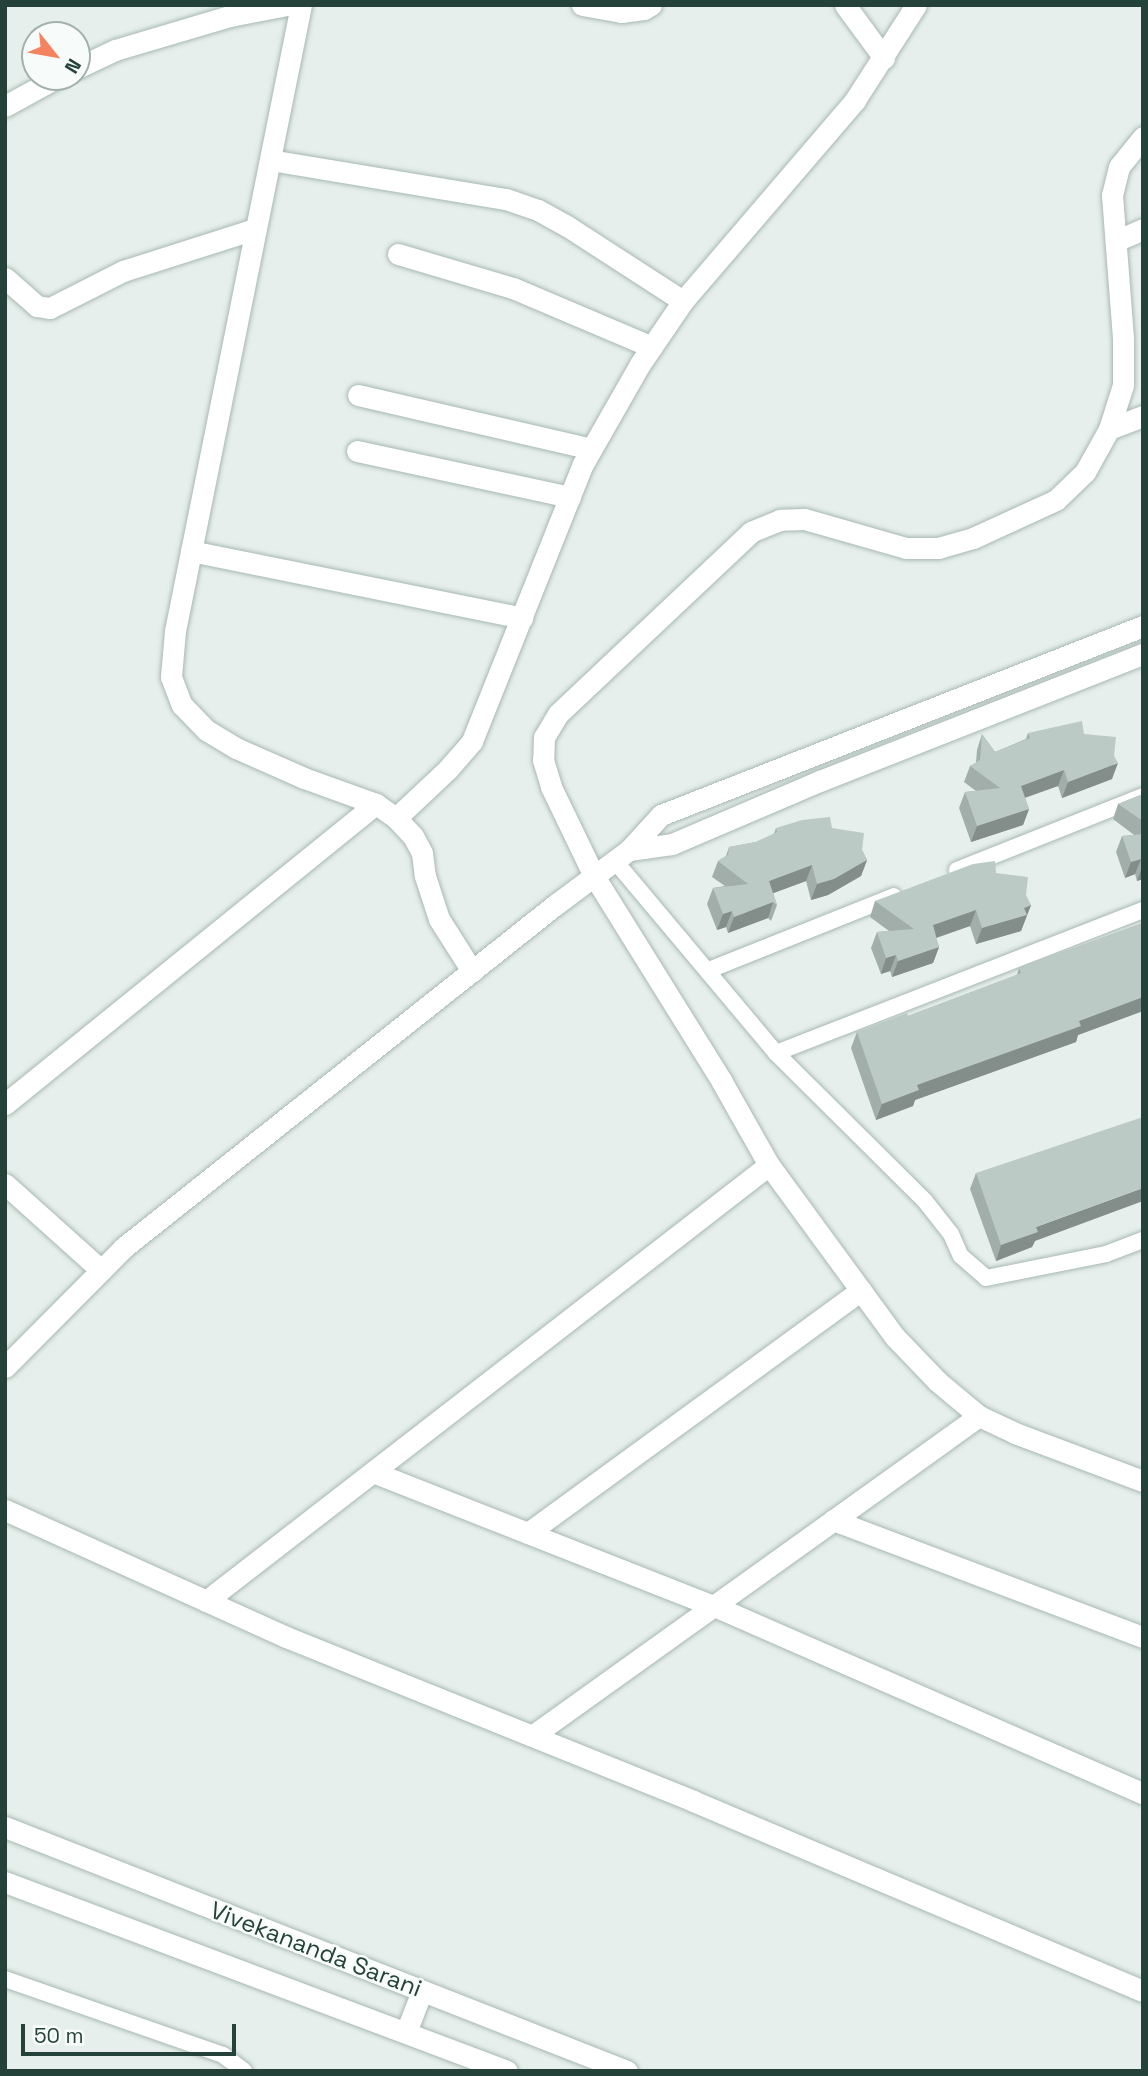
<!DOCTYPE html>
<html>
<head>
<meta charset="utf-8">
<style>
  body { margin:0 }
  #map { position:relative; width:1148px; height:2076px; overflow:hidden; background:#e6efeb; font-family:"Space Grotesk",sans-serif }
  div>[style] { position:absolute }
  .roads { filter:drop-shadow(0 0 2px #a8b8b2) drop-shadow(0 0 2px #a8b8b2) }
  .lane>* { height:16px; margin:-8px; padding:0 8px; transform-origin:8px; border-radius:8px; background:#fff }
  .street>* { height:21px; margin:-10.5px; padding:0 10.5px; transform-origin:10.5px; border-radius:10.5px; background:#fff }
  .secondary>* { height:21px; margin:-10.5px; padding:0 10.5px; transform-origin:10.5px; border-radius:10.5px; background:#fff }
  .wall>* { inset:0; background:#a1aea9 }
  .shaded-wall>* { inset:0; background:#838d89 }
  .building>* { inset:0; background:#bbcac4 }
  span { translate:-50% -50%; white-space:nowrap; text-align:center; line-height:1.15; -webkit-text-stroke:5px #f7fbf9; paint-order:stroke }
  .street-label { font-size:24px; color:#24423a }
  .frame { position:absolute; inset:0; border:7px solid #24423a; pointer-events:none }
  .north { position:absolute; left:21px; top:21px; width:70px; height:70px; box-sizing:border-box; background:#f7fbf9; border:2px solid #a3b1ad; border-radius:50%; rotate:121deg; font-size:19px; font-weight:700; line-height:28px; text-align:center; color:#24423a }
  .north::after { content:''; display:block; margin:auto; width:24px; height:32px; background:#f4845f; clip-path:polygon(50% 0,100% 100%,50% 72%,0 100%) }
  .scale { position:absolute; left:21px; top:2024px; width:215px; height:32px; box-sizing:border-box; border:4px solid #24423a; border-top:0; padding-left:9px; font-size:21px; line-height:24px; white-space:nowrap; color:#24423a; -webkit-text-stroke:5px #f7fbf9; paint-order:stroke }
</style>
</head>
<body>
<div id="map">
  <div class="roads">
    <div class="lane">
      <div style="left:615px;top:861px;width:251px;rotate:50deg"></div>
      <div style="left:776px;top:1053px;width:210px;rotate:44.8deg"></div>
      <div style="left:925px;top:1201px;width:42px;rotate:51.8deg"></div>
      <div style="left:951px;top:1234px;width:24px;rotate:66deg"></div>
      <div style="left:961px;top:1256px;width:33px;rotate:41deg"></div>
      <div style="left:986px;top:1278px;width:122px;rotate:-11.3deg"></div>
      <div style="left:1106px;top:1254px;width:40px;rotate:-21deg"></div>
      <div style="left:957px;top:870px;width:200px;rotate:-21.7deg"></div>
      <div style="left:709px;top:970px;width:199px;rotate:-21.8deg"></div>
      <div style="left:776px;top:1053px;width:394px;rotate:-21.3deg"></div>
      <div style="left:5px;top:1979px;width:231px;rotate:19.2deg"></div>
      <div style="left:223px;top:2055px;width:26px;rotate:37deg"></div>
    </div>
    <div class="street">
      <div style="left:301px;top:5px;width:639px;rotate:101.38deg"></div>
      <div style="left:175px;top:631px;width:46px;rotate:95deg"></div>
      <div style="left:171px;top:677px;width:30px;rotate:69deg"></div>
      <div style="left:182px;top:705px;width:35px;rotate:46deg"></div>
      <div style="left:206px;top:730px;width:35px;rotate:31deg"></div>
      <div style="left:236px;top:748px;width:74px;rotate:23.8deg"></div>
      <div style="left:304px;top:778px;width:77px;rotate:19.9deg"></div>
      <div style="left:376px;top:804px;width:24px;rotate:35deg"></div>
      <div style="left:396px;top:818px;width:25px;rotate:47deg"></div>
      <div style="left:413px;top:836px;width:19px;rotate:62deg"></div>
      <div style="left:422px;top:853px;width:23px;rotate:83deg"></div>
      <div style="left:425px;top:876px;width:45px;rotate:72deg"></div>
      <div style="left:439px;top:919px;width:62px;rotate:57.6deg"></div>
      <div style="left:582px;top:5px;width:40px;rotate:10deg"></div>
      <div style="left:621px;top:12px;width:23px;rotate:-7deg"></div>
      <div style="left:644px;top:9px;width:8px;rotate:-30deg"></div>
      <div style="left:845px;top:5px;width:66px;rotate:53.7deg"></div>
      <div style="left:77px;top:68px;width:42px;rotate:-25.3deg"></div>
      <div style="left:115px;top:50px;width:120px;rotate:-16.5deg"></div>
      <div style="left:230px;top:16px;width:58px;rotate:-10.9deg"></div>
      <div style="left:5px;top:106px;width:60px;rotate:-28.7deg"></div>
      <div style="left:1143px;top:137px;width:38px;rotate:129deg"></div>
      <div style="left:1119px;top:167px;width:29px;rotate:104deg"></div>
      <div style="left:1112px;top:195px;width:143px;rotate:85.6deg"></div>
      <div style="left:1123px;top:338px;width:47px;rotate:90deg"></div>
      <div style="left:1123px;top:385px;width:46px;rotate:107.7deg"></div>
      <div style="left:1109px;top:429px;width:49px;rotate:119.2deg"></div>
      <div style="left:1085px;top:472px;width:40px;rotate:136deg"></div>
      <div style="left:1056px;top:500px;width:91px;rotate:155.4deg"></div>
      <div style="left:973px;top:538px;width:35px;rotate:164deg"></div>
      <div style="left:939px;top:548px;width:33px;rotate:180deg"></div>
      <div style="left:906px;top:548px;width:106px;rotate:-164.1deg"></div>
      <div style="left:804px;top:519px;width:24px;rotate:178deg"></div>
      <div style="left:780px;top:520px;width:31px;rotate:158deg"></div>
      <div style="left:751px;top:532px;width:265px;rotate:136.7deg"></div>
      <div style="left:558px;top:714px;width:27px;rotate:121deg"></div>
      <div style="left:544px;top:737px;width:23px;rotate:92deg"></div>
      <div style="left:543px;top:760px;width:28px;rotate:73deg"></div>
      <div style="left:551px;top:787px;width:99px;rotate:64.2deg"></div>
      <div style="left:594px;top:876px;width:243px;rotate:58.1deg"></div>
      <div style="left:722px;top:1082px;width:95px;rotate:60.5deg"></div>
      <div style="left:769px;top:1165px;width:213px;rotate:53.8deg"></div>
      <div style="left:895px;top:1337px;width:61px;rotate:46.3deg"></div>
      <div style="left:937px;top:1381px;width:55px;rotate:39.8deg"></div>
      <div style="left:979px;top:1416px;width:40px;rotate:25deg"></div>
      <div style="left:1015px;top:1433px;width:137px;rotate:20.6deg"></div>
      <div style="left:270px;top:160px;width:239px;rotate:9.4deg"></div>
      <div style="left:506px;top:199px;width:34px;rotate:19deg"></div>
      <div style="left:538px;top:210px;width:33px;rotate:29deg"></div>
      <div style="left:567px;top:226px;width:138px;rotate:32.9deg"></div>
      <div style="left:1116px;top:241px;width:30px;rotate:-24deg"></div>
      <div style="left:398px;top:254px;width:120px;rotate:16.5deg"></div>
      <div style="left:513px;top:288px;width:151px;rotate:23deg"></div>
      <div style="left:5px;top:278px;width:43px;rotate:41.2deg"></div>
      <div style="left:37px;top:306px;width:13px;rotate:9deg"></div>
      <div style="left:50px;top:308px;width:82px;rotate:-26.9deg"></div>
      <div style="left:123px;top:271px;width:139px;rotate:-17.7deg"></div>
      <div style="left:358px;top:395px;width:239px;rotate:13deg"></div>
      <div style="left:1109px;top:429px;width:36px;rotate:-21deg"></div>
      <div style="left:357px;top:451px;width:218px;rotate:12.2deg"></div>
      <div style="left:191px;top:551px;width:338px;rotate:11.4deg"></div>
      <div style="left:396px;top:818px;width:71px;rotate:-43.3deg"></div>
      <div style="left:448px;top:769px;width:37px;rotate:-49deg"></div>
      <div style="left:472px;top:741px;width:298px;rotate:-68.2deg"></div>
      <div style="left:583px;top:464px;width:115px;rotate:-60.3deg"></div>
      <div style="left:640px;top:364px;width:76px;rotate:-55.7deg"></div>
      <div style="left:683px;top:301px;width:265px;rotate:-49.4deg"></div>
      <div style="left:855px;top:100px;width:113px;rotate:-57.3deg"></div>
      <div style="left:5px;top:1104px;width:477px;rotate:-39deg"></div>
      <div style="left:5px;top:1184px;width:129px;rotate:41.9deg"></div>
      <div style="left:373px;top:1472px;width:366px;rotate:21.5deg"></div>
      <div style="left:714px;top:1606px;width:468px;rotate:23.6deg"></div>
      <div style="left:5px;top:1510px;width:308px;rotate:24.3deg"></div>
      <div style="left:286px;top:1637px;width:439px;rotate:21.9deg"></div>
      <div style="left:693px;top:1801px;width:488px;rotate:22.9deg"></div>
      <div style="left:833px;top:1520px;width:331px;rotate:20.7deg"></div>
      <div style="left:528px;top:1533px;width:412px;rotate:-36.1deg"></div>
      <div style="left:206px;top:1601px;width:712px;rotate:-37.76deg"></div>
      <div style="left:532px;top:1736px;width:550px;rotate:-35.6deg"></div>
    </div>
    <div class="secondary">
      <div style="left:629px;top:850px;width:43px;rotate:-7.9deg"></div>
      <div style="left:672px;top:844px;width:161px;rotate:-23.1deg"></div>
      <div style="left:820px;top:781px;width:347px;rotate:-21.5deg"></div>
      <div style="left:5px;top:1367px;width:168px;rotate:-45.2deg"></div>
      <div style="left:123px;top:1248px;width:552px;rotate:-38.45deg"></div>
      <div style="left:555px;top:905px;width:92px;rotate:-36.6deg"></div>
      <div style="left:629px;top:850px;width:47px;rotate:-47.6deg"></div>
      <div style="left:661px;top:815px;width:518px;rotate:-21.41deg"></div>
      <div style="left:5px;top:1827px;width:668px;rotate:21.42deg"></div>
      <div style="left:5px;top:1882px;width:536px;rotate:20.63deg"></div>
      <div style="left:406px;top:2032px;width:44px;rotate:-68.7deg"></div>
    </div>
  </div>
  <div class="wall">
    <div style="clip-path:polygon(1028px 733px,1084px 734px,1114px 756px,1112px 779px,1062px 798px,1058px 786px,1025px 798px,1029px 809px,1023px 825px,971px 842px,959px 808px,965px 792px,976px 791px,964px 782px,970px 766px,976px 763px,977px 750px,982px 734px,995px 752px,1026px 739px)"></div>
    <div style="clip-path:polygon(1143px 794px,1143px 879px,1137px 881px,1135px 874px,1125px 878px,1116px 852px,1122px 836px,1134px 835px,1113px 819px,1118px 804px)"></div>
    <div style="clip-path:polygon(776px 828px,832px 828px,862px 850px,867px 860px,861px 876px,828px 895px,811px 900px,806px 881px,773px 893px,777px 905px,771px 921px,768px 918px,728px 933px,726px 927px,717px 930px,707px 904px,713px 888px,725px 886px,712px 877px,718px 861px,726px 856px,729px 847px,756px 842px,774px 834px)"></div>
    <div style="clip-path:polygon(996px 873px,1031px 905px,1021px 931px,976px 944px,970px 926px,936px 938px,939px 947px,933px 963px,892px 977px,890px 971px,881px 974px,871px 948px,877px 932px,889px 931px,870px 917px,875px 901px)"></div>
    <div style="clip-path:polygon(1143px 923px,1143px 1011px,1078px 1035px,1076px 1042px,915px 1100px,913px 1106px,876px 1120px,851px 1048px,857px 1032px,908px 1016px,1017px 975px,1019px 968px)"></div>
    <div style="clip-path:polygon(976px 1173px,1035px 1241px,1032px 1247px,996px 1261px,970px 1189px)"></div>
  </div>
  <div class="shaded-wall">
    <div style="clip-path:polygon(1118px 763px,1112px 779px,1062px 798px,1068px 782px)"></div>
    <div style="clip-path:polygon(1064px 770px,1058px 786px,1015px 801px,1021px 786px)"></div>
    <div style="clip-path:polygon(1029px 809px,1023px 825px,971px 842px,977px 826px)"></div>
    <div style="clip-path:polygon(1141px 859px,1135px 874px,1125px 878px,1131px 862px)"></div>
    <div style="clip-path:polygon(867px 860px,861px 876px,828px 895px,811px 900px,817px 884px)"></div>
    <div style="clip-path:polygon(812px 865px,806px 881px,763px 897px,769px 881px)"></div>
    <div style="clip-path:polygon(1143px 865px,1143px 879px,1137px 881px)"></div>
    <div style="clip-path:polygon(773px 902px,768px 918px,728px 933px,734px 917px)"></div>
    <div style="clip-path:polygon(1031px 905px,1021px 931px,976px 944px,982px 928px)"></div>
    <div style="clip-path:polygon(976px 910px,970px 926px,927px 941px,933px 925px)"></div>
    <div style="clip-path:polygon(732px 911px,726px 927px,717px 930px,723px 914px)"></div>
    <div style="clip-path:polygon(939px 947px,933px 963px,892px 977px,898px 961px)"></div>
    <div style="clip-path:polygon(896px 955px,890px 971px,881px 974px,886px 958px)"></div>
    <div style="clip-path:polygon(1143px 997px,1143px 1011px,1078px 1035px,1076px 1042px,915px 1100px,913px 1106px,876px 1120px,882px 1104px,917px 1085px,1079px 1021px)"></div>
    <div style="clip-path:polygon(1143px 1188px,1143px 1201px,1035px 1241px,1032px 1247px,996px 1261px,1001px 1245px,1036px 1227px)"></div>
  </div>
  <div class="building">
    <div style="clip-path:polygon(1082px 721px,1084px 734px,1116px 737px,1114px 756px,1118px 763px,1068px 782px,1064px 770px,1021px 786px,1029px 809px,977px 826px,965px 792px,1000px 788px,970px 766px,980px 760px,982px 734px,995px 752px,1030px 738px,1028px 733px)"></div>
    <div style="clip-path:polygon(1143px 794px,1143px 821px,1118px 804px)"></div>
    <div style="clip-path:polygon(830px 817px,832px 828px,864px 833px,862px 850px,867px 860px,834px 879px,817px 884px,812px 865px,769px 881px,777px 905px,773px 902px,734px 917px,732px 911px,723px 914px,713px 888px,748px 884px,718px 861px,728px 855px,729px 847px,756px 842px,777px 832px,776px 828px,802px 820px)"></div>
    <div style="clip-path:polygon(1143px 834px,1143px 865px,1141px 859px,1131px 862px,1122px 836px)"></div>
    <div style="clip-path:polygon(995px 861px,996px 873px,1028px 877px,1026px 895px,1031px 905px,1024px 908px,1027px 915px,982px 928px,976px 910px,933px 925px,939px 947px,898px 961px,896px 955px,886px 958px,877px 932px,914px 929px,875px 901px,973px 864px)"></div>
    <div style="clip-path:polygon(1143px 923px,1143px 997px,1079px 1021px,1081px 1026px,917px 1085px,919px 1090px,882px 1104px,857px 1032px,907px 1013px,908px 1016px,1021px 973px,1019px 968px)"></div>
    <div style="clip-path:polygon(1143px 1117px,1143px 1188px,1036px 1227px,1038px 1232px,1001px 1245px,976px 1173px)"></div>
  </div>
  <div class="street-label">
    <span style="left:316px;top:1949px;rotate:21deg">Vivekananda Sarani</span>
  </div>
  <div class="frame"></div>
  <div class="north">N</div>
  <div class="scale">50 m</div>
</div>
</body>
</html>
